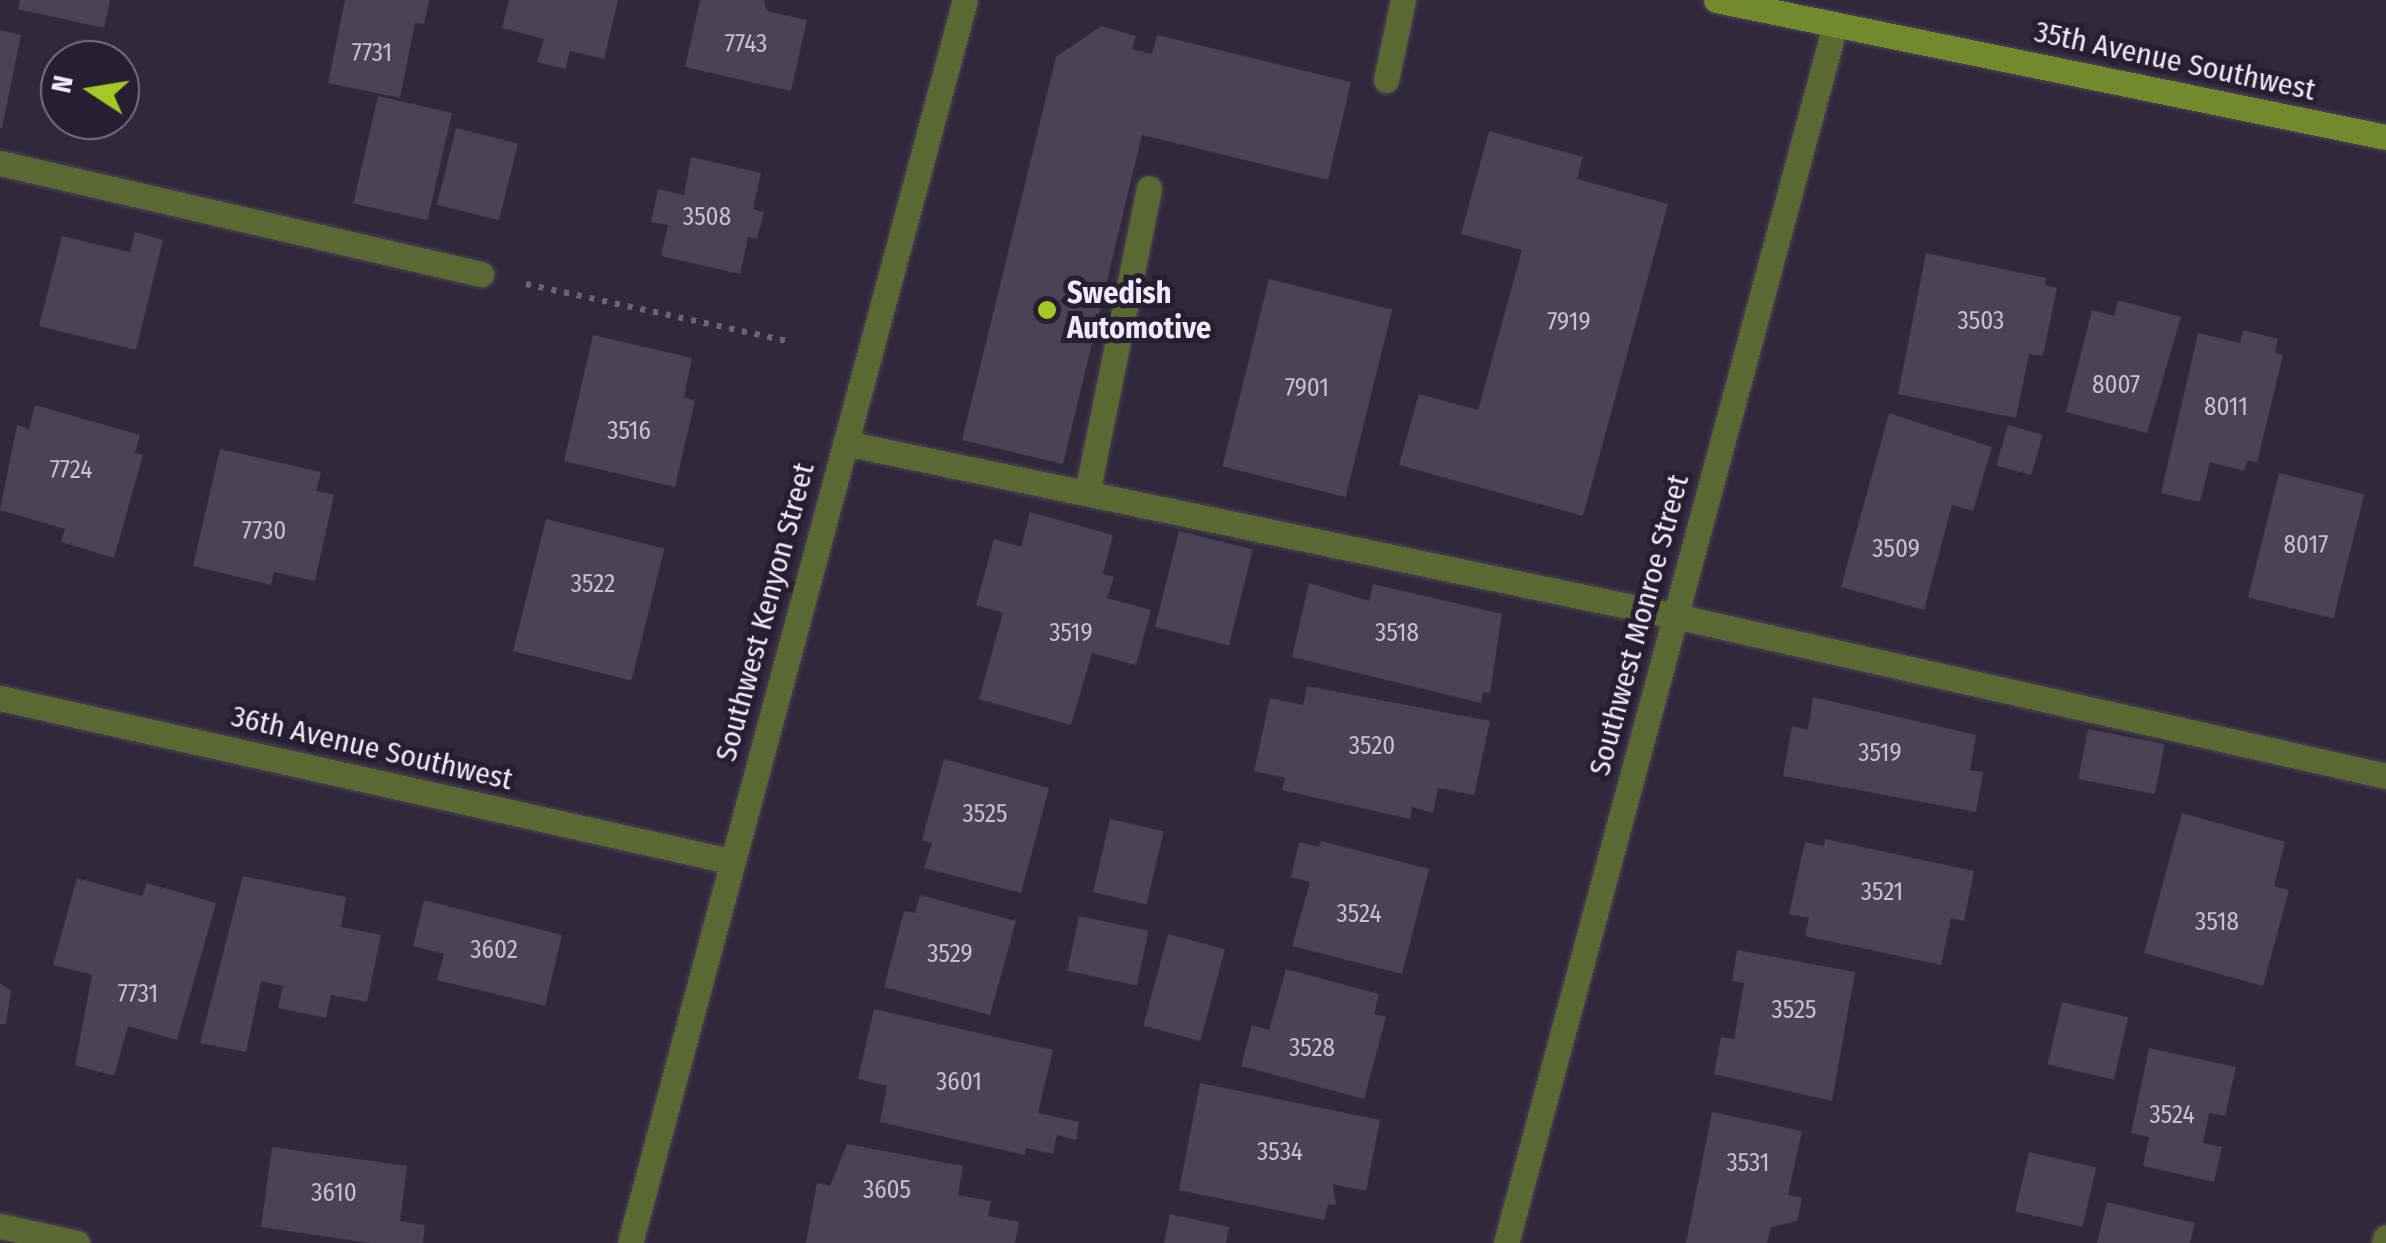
<!DOCTYPE html>
<html>
<head>
<meta charset="utf-8">
<style>
  body { margin:0 }
  #map { position:relative; width:2386px; height:1243px; overflow:hidden; background:#31283b; font-family:"Fira Sans Condensed",sans-serif }
  div>[style] { position:absolute }
  .building>* { inset:0; background:#4c4256; transform-origin:0 0 }
  .path>* { height:6px; margin-top:-3px; transform-origin:0; background:repeating-linear-gradient(90deg,#6b6474 0 5px,transparent 0 13px) }
  .roads { filter:drop-shadow(0 0 2px #4c4355) drop-shadow(0 0 2px #4c4355) }
  .lane>* { height:25px; margin:-12.5px; padding:0 12.5px; transform-origin:12.5px; border-radius:12.5px; background:#596931 }
  .street>* { height:25px; margin:-12.5px; padding:0 12.5px; transform-origin:12.5px; border-radius:12.5px; background:#596931 }
  .secondary>* { height:25px; margin:-12.5px; padding:0 12.5px; transform-origin:12.5px; border-radius:12.5px; background:#718a2b }
  .dots>* { width:28px; height:28px; translate:-50% -50%; box-sizing:border-box; border:5px solid #271f31; border-radius:50% }
  span { translate:-50% -50%; white-space:nowrap; text-align:center; line-height:1.15; -webkit-text-stroke:10px #271f31; paint-order:stroke }
  .number-label { font-size:25px; color:#c7c1cf }
  .number-label span { -webkit-text-stroke-width:0 }
  .street-label { font-size:30px; color:#f0ebf7 }
  .poi-label { font-size:30px; color:#f0ebf7; font-weight:700 }
  .left { translate:0 -50%; text-align:left }
  .north { position:absolute; left:40px; top:40px; width:100px; height:100px; box-sizing:border-box; background:#271f31; border:2px solid #777180; border-radius:50%; rotate:282deg; font-size:28px; font-weight:700; line-height:40px; text-align:center; color:#f0ebf7 }
  .north::after { content:''; display:block; margin:auto; width:35px; height:45px; background:#a3c927; clip-path:polygon(50% 0,100% 100%,50% 72%,0 100%) }
</style>
</head>
<body>
<div id="map">
  <div class="building">
    <div style="clip-path:polygon(20px 0,110px 0,104px 28px,18px 9px)"></div>
    <div style="clip-path:polygon(345px 0,429px 0,424px 24px,415px 23px,400px 98px,328px 83px)"></div>
    <div style="clip-path:polygon(509px 0,618px 0,604px 59px,570px 51px,565px 69px,537px 62px,544px 39px,502px 28px)"></div>
    <div style="clip-path:polygon(700px 0,764px 0,767px 11px,807px 20px,791px 91px,685px 67px)"></div>
    <div style="clip-path:polygon(1101px 26px,1136px 36px,1132px 49px,1152px 54px,1157px 35px,1351px 82px,1328px 180px,1142px 135px,1063px 464px,962px 440px,1056px 57px)"></div>
    <div style="clip-path:polygon(0 30px,21px 35px,2px 128px,0 128px)"></div>
    <div style="left:378px;top:96px;width:76px;height:110px;rotate:13deg"></div>
    <div style="left:456px;top:128px;width:64px;height:79px;rotate:14deg"></div>
    <div style="clip-path:polygon(1489px 131px,1583px 157px,1577px 179px,1668px 204px,1583px 516px,1399px 465px,1419px 394px,1478px 410px,1522px 250px,1461px 234px)"></div>
    <div style="clip-path:polygon(691px 157px,761px 173px,753px 209px,764px 212px,757px 239px,748px 237px,740px 274px,661px 256px,668px 225px,651px 222px,658px 189px,684px 195px)"></div>
    <div style="clip-path:polygon(135px 232px,163px 240px,136px 350px,39px 326px,62px 236px,130px 252px)"></div>
    <div style="clip-path:polygon(1926px 253px,2046px 278px,2045px 285px,2057px 288px,2043px 356px,2029px 354px,2016px 418px,1898px 394px)"></div>
    <div style="left:1269px;top:279px;width:127px;height:193px;rotate:14deg"></div>
    <div style="clip-path:polygon(2118px 300px,2181px 317px,2147px 433px,2066px 412px,2092px 310px,2114px 316px)"></div>
    <div style="clip-path:polygon(2243px 330px,2278px 339px,2275px 353px,2283px 355px,2257px 463px,2248px 460px,2244px 471px,2210px 462px,2200px 502px,2161px 493px,2198px 333px,2240px 343px)"></div>
    <div style="clip-path:polygon(593px 335px,692px 358px,684px 397px,695px 401px,675px 487px,564px 461px)"></div>
    <div style="clip-path:polygon(35px 405px,140px 435px,135px 453px,143px 455px,114px 558px,61px 542px,65px 529px,0 510px,17px 425px,29px 429px)"></div>
    <div style="clip-path:polygon(1889px 413px,1992px 447px,1973px 511px,1952px 505px,1924px 610px,1841px 587px)"></div>
    <div style="left:2008px;top:425px;width:36px;height:42px;rotate:16deg"></div>
    <div style="clip-path:polygon(220px 449px,321px 472px,316px 491px,334px 495px,315px 581px,274px 572px,271px 585px,193px 566px)"></div>
    <div style="left:2279px;top:473px;width:88px;height:128px;rotate:14deg"></div>
    <div style="clip-path:polygon(1030px 512px,1113px 535px,1103px 574px,1114px 577px,1107px 598px,1151px 610px,1136px 665px,1092px 653px,1071px 725px,979px 699px,1003px 613px,976px 605px,994px 539px,1021px 547px)"></div>
    <div style="left:546px;top:519px;width:122px;height:136px;rotate:14deg"></div>
    <div style="left:1179px;top:531px;width:76px;height:99px;rotate:14deg"></div>
    <div style="clip-path:polygon(1309px 583px,1369px 601px,1373px 584px,1502px 614px,1490px 693px,1483px 692px,1481px 703px,1292px 657px)"></div>
    <div style="clip-path:polygon(1307px 686px,1490px 721px,1474px 795px,1438px 788px,1433px 813px,1412px 807px,1410px 819px,1282px 790px,1285px 778px,1254px 771px,1270px 698px,1303px 705px)"></div>
    <div style="clip-path:polygon(1813px 697px,1976px 735px,1970px 770px,1983px 772px,1976px 812px,1783px 776px,1792px 726px,1808px 730px)"></div>
    <div style="left:2088px;top:729px;width:78px;height:51px;rotate:11deg"></div>
    <div style="clip-path:polygon(944px 759px,1049px 788px,1021px 893px,924px 868px,932px 843px,922px 840px)"></div>
    <div style="clip-path:polygon(2182px 813px,2285px 842px,2274px 886px,2289px 890px,2263px 986px,2144px 953px)"></div>
    <div style="left:1110px;top:819px;width:55px;height:75px;rotate:13deg"></div>
    <div style="clip-path:polygon(1825px 839px,1974px 871px,1964px 921px,1951px 918px,1941px 965px,1805px 936px,1809px 918px,1789px 914px,1805px 842px,1824px 846px)"></div>
    <div style="clip-path:polygon(1321px 841px,1429px 869px,1402px 974px,1292px 946px,1310px 882px,1291px 877px,1299px 842px,1319px 847px)"></div>
    <div style="clip-path:polygon(243px 876px,346px 897px,341px 927px,381px 935px,367px 1002px,331px 995px,326px 1018px,278px 1008px,283px 986px,261px 981px,246px 1052px,200px 1043px)"></div>
    <div style="clip-path:polygon(77px 878px,142px 896px,147px 883px,216px 903px,177px 1040px,128px 1026px,114px 1076px,75px 1065px,92px 975px,53px 965px)"></div>
    <div style="clip-path:polygon(920px 895px,1016px 921px,990px 1015px,884px 987px,904px 911px,915px 913px)"></div>
    <div style="clip-path:polygon(424px 900px,562px 935px,545px 1006px,437px 980px,444px 954px,413px 946px)"></div>
    <div style="left:1079px;top:916px;width:71px;height:56px;rotate:12deg"></div>
    <div style="left:1168px;top:934px;width:59px;height:95px;rotate:15deg"></div>
    <div style="clip-path:polygon(1737px 950px,1855px 972px,1832px 1101px,1714px 1074px,1721px 1037px,1734px 1039px,1744px 983px,1732px 981px)"></div>
    <div style="clip-path:polygon(1286px 969px,1379px 994px,1374px 1014px,1386px 1017px,1364px 1099px,1241px 1066px,1252px 1025px,1269px 1030px)"></div>
    <div style="clip-path:polygon(0 983px,11px 991px,6px 1024px,0 1024px)"></div>
    <div style="left:2062px;top:1002px;width:68px;height:64px;rotate:13deg"></div>
    <div style="clip-path:polygon(874px 1009px,1053px 1050px,1038px 1113px,1079px 1122px,1076px 1140px,1057px 1135px,1053px 1154px,1026px 1148px,1025px 1155px,880px 1122px,887px 1086px,858px 1079px)"></div>
    <div style="clip-path:polygon(2149px 1048px,2236px 1067px,2225px 1116px,2209px 1113px,2203px 1143px,2222px 1147px,2214px 1182px,2143px 1166px,2149px 1137px,2131px 1133px)"></div>
    <div style="clip-path:polygon(1200px 1083px,1380px 1120px,1366px 1191px,1333px 1184px,1336px 1205px,1328px 1204px,1324px 1220px,1179px 1190px)"></div>
    <div style="clip-path:polygon(1712px 1112px,1802px 1131px,1788px 1195px,1802px 1198px,1797px 1221px,1771px 1227px,1767px 1243px,1686px 1243px)"></div>
    <div style="clip-path:polygon(847px 1144px,963px 1166px,958px 1195px,991px 1201px,988px 1216px,1019px 1222px,1015px 1243px,806px 1243px,817px 1183px,830px 1186px)"></div>
    <div style="clip-path:polygon(272px 1147px,407px 1166px,400px 1221px,425px 1225px,423px 1243px,370px 1243px,261px 1227px)"></div>
    <div style="left:2029px;top:1152px;width:69px;height:61px;rotate:13deg"></div>
    <div style="clip-path:polygon(2107px 1202px,2195px 1223px,2190px 1243px,2097px 1243px)"></div>
    <div style="clip-path:polygon(1170px 1214px,1229px 1227px,1226px 1243px,1164px 1243px)"></div>
  </div>
  <div class="path">
    <div style="left:526px;top:284px;width:271px;rotate:12.3deg"></div>
  </div>
  <div class="roads">
    <div class="lane">
      <div style="left:1386px;top:80px;width:82px;rotate:-78deg"></div>
      <div style="left:0;top:163px;width:494px;rotate:13deg"></div>
      <div style="left:845px;top:443px;width:848px;rotate:11.77deg"></div>
      <div style="left:1675px;top:616px;width:729px;rotate:12.68deg"></div>
      <div style="left:1087px;top:493px;width:311px;rotate:-78.5deg"></div>
      <div style="left:0;top:1226px;width:79px;rotate:12.4deg"></div>
    </div>
    <div class="street">
      <div style="left:0;top:698px;width:748px;rotate:12.59deg"></div>
      <div style="left:630px;top:1243px;width:1287px;rotate:-74.92deg"></div>
      <div style="left:1506px;top:1243px;width:1262px;rotate:-74.88deg"></div>
      <div style="left:2384px;top:1243px;width:6px;rotate:-72deg"></div>
    </div>
    <div class="secondary">
      <div style="left:1716px;top:0;width:684px;rotate:11.56deg"></div>
    </div>
  </div>
  <div class="dots">
    <div style="left:1047px;top:310px;background:#a3c927"></div>
  </div>
  <div class="number-label">
    <span style="left:746px;top:44px">7743</span>
    <span style="left:372px;top:53px">7731</span>
    <span style="left:707px;top:217px">3508</span>
    <span style="left:1981px;top:321px">3503</span>
    <span style="left:1569px;top:322px">7919</span>
    <span style="left:2116px;top:385px">8007</span>
    <span style="left:1307px;top:388px">7901</span>
    <span style="left:2226px;top:407px">8011</span>
    <span style="left:629px;top:431px">3516</span>
    <span style="left:71px;top:470px">7724</span>
    <span style="left:264px;top:531px">7730</span>
    <span style="left:2306px;top:545px">8017</span>
    <span style="left:1896px;top:549px">3509</span>
    <span style="left:593px;top:584px">3522</span>
    <span style="left:1071px;top:633px">3519</span>
    <span style="left:1397px;top:633px">3518</span>
    <span style="left:1372px;top:746px">3520</span>
    <span style="left:1880px;top:753px">3519</span>
    <span style="left:985px;top:814px">3525</span>
    <span style="left:1882px;top:892px">3521</span>
    <span style="left:1359px;top:914px">3524</span>
    <span style="left:2217px;top:922px">3518</span>
    <span style="left:494px;top:950px">3602</span>
    <span style="left:950px;top:954px">3529</span>
    <span style="left:138px;top:994px">7731</span>
    <span style="left:1794px;top:1010px">3525</span>
    <span style="left:1312px;top:1048px">3528</span>
    <span style="left:959px;top:1082px">3601</span>
    <span style="left:2172px;top:1115px">3524</span>
    <span style="left:1280px;top:1152px">3534</span>
    <span style="left:1748px;top:1163px">3531</span>
    <span style="left:887px;top:1190px">3605</span>
    <span style="left:334px;top:1193px">3610</span>
  </div>
  <div class="street-label">
    <span style="left:2175px;top:61px;rotate:12deg">35th Avenue Southwest</span>
    <span style="left:765px;top:612px;rotate:-75deg">Southwest Kenyon Street</span>
    <span style="left:1639px;top:625px;rotate:-75deg">Southwest Monroe Street</span>
    <span style="left:372px;top:748px;rotate:13deg">36th Avenue Southwest</span>
  </div>
  <div class="poi-label">
    <span class="left" style="left:1067px;top:310px">Swedish<br>Automotive</span>
  </div>
  <div class="north">N</div>
</div>
</body>
</html>
